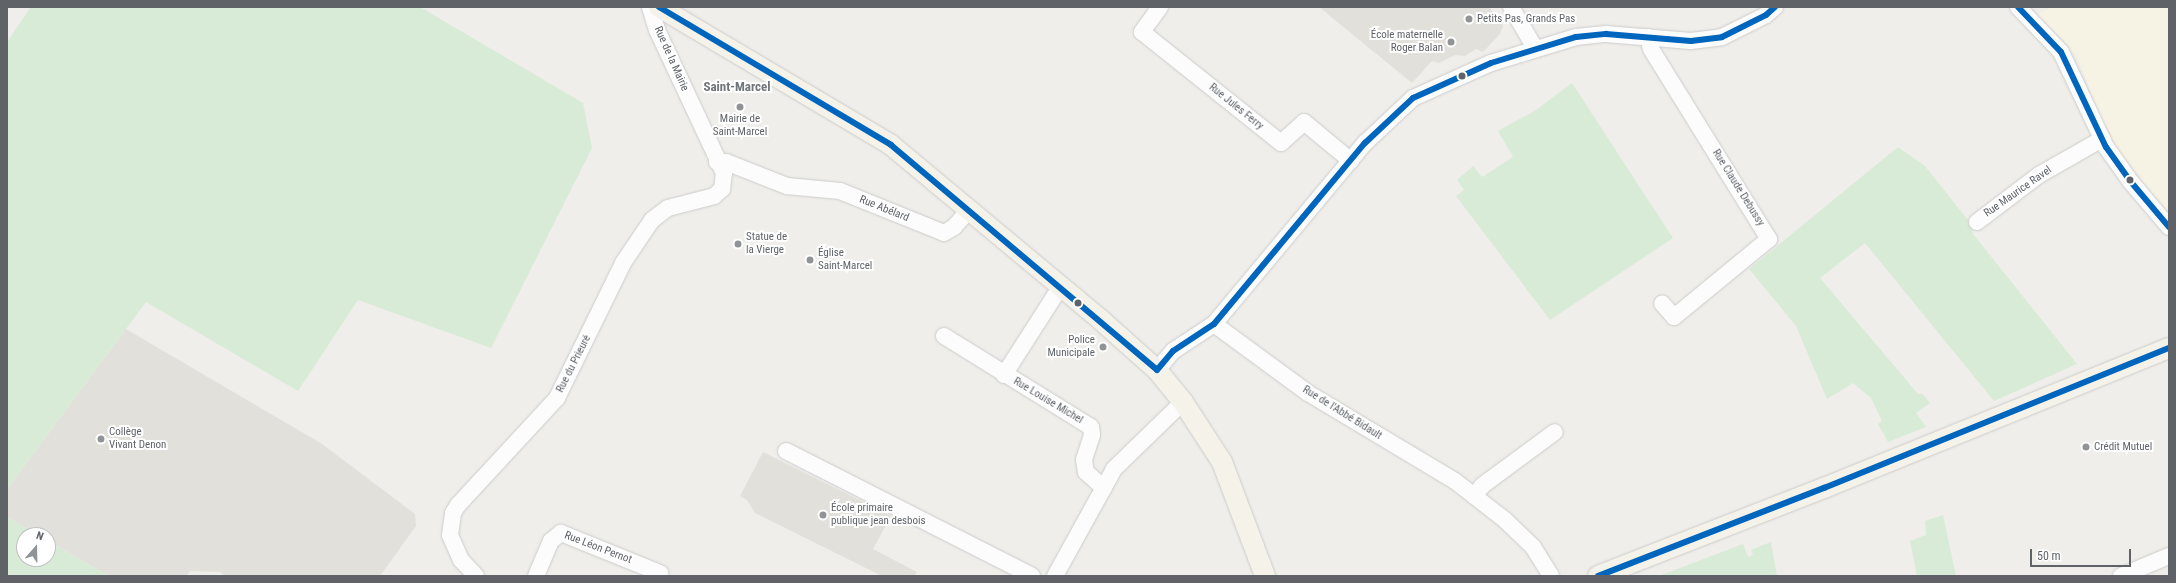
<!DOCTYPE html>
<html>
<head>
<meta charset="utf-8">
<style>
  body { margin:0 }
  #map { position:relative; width:2176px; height:583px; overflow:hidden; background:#efeeea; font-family:"Roboto Condensed",sans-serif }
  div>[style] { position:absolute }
  .commercial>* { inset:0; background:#f7f3e4 }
  .education>* { inset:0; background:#e2e0da }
  .green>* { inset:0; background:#d8ebd6 }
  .roads { filter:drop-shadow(0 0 1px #cbcccc) drop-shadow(0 0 1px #cbcccc) }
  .minor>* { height:16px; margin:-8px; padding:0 8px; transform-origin:8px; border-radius:8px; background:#fdfcfc }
  .major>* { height:20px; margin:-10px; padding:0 10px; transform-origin:10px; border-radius:10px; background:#f4f2e9 }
  .bus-1>* { height:6px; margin:-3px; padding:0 3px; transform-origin:3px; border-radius:3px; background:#0065bd }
  .dots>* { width:11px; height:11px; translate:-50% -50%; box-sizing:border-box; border:2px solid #fff; border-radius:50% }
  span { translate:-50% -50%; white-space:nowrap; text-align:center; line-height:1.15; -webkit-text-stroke:4px #fff; paint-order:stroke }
  .poi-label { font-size:11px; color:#5f6368 }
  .left { translate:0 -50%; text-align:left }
  .right { translate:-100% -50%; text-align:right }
  .street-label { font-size:11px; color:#5f6368 }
  .quarter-label { font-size:13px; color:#70757a; font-weight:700 }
  .frame { position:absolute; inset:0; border:8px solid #5f6368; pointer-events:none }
  .north { position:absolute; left:16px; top:527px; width:40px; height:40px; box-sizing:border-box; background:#fff; border:1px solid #bfc1c3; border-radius:50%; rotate:20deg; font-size:11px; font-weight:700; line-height:16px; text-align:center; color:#5f6368 }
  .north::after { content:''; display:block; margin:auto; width:14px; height:18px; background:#919496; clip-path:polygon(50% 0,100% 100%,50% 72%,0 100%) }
  .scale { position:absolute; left:2030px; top:549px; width:101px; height:18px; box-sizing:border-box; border:2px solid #5f6368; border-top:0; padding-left:5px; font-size:12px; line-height:14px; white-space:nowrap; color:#5f6368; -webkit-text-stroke:3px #fff; paint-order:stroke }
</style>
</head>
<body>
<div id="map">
  <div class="commercial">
    <div style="clip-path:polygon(2053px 7px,2169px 7px,2169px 215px,2139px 179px,2141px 177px,2136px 171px,2133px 173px,2125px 163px,2105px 129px,2077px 56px,2037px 14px)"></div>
  </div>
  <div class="education">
    <div style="clip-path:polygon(1319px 7px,1489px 7px,1503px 26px,1500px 34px,1483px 52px,1476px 49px,1465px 56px,1455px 55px,1439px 63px,1432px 61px,1412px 83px)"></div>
    <div style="clip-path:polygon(126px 329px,322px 444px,415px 514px,416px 526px,380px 576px,225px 576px,220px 572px,190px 571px,187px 576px,109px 576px,48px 541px,48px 535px,38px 535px,7px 517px,7px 489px)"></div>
    <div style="clip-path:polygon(763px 452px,891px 516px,873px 549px,917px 572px,914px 576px,882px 576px,755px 513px,747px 500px,740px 496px)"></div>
  </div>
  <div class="green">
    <div style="clip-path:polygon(31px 7px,420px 7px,583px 103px,592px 148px,491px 348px,358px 300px,298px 391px,146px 302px,7px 489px,7px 42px)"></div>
    <div style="clip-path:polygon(1572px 83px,1673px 238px,1550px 320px,1456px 196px,1464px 190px,1457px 180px,1473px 166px,1482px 177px,1513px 157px,1498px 131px,1536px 110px)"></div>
    <div style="clip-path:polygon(1898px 147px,1925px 166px,1971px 224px,1973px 234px,2077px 364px,1994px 401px,1865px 243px,1820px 278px,1918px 394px,1923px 394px,1930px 403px,1916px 413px,1926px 427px,1888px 442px,1878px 424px,1882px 421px,1871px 398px,1853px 383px,1827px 399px,1796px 326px,1749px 269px)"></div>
    <div style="clip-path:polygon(1943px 515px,1956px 576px,1917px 576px,1910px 541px,1926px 535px,1925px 521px)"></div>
    <div style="clip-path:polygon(7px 517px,38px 535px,24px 535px,24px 559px,48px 559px,48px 541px,109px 576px,7px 576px)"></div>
    <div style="clip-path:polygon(1771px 542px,1777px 576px,1659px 576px,1743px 544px,1748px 557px,1753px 555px,1751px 550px)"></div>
  </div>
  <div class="roads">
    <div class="minor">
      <div style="left:1160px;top:7px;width:31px;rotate:126deg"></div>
      <div style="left:1142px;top:32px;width:178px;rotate:38.6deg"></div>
      <div style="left:1281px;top:143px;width:31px;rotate:-42deg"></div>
      <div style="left:1304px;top:122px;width:61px;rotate:39.7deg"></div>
      <div style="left:1511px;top:7px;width:48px;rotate:59.7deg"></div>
      <div style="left:2018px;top:7px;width:62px;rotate:46.3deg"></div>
      <div style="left:2061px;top:52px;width:105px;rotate:64.7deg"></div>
      <div style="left:2106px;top:147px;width:43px;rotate:54.5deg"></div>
      <div style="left:2131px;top:182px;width:59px;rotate:49.8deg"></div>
      <div style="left:1648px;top:37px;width:12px;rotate:76deg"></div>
      <div style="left:1651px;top:49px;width:224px;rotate:58.2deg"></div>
      <div style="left:1769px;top:239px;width:123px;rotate:140.6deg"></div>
      <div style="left:1674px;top:317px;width:18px;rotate:-131deg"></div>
      <div style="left:717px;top:162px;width:9px"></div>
      <div style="left:726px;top:162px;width:66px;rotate:21.5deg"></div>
      <div style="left:787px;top:186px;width:53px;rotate:5.4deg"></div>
      <div style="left:840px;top:191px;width:112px;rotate:22deg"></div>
      <div style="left:944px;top:233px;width:12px;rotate:-31deg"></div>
      <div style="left:954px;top:227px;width:24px;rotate:-48deg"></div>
      <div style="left:1977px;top:222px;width:78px;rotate:-37.2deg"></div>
      <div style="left:2039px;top:175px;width:73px;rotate:-29.7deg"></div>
      <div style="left:1214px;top:324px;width:117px;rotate:36.3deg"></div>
      <div style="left:1308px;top:393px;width:171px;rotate:30.9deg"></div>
      <div style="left:1455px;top:481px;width:63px;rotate:38deg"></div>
      <div style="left:1505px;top:520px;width:39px;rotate:44deg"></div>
      <div style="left:1533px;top:547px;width:34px;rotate:58deg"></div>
      <div style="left:944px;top:336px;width:173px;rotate:31.8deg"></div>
      <div style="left:1091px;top:427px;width:8px;rotate:83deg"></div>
      <div style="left:1092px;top:435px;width:26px;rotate:108deg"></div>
      <div style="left:1084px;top:460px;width:12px;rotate:81deg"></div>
      <div style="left:1086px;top:472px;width:24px;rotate:42deg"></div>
      <div style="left:1157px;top:370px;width:25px;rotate:-50deg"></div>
      <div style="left:1173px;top:351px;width:49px;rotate:-33.4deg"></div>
      <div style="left:1214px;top:324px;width:236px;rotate:-50.2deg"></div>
      <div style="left:1365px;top:143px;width:66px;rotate:-43.2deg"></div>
      <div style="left:1413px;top:98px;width:85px;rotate:-24.2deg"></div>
      <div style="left:1491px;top:63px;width:89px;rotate:-17deg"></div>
      <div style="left:1576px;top:37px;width:30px;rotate:-6deg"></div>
      <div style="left:1606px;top:34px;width:85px;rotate:4.7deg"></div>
      <div style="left:1691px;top:41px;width:31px;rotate:-7deg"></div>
      <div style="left:1722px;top:37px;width:49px;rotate:-26.6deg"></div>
      <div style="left:1766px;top:15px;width:12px;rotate:-42deg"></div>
      <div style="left:1004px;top:375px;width:106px;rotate:-57.4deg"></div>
      <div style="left:786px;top:451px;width:276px;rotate:26.9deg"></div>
      <div style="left:1474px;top:496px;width:14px;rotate:-51deg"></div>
      <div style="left:1483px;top:485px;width:89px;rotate:-36.4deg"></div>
      <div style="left:476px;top:576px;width:22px;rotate:-133deg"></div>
      <div style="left:461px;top:560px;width:27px;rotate:-114deg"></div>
      <div style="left:450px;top:535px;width:22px;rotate:-82deg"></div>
      <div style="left:453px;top:513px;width:9px;rotate:-58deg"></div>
      <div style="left:458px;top:505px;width:146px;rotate:-47.2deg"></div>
      <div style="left:557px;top:398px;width:150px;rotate:-63.9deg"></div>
      <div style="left:623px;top:263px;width:52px;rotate:-56deg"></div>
      <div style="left:652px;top:220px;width:20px;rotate:-37deg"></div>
      <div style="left:668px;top:208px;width:48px;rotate:-14.6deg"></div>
      <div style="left:714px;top:196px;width:11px;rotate:-41deg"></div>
      <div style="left:722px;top:189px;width:16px;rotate:-83deg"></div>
      <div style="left:724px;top:173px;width:158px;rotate:-115.1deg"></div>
      <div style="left:657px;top:30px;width:24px;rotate:-107deg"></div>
      <div style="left:536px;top:576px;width:38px;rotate:-67deg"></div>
      <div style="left:551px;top:541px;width:13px;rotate:-39deg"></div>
      <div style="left:561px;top:533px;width:107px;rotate:22deg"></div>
      <div style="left:1055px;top:576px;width:122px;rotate:-61.1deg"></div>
      <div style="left:1114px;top:469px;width:96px;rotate:-44.2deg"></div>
      <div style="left:2121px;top:576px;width:52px;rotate:-22.6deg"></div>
    </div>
    <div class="major">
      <div style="left:659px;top:7px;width:270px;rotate:30.7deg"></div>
      <div style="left:891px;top:145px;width:275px;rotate:39.8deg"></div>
      <div style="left:1102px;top:321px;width:74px;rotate:41.7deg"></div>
      <div style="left:1157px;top:370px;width:41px;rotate:50.9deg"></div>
      <div style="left:1183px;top:402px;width:72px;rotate:57deg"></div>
      <div style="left:1222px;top:462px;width:122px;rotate:69.3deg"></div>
      <div style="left:1598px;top:576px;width:243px;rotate:-21.3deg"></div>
      <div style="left:1824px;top:488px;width:372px;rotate:-22.1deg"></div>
    </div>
  </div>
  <div class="bus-1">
    <div style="left:659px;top:7px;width:270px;rotate:30.7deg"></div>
    <div style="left:891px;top:145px;width:348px;rotate:40.2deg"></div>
    <div style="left:2018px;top:7px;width:62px;rotate:46.3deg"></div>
    <div style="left:2061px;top:52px;width:105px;rotate:64.7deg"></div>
    <div style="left:2106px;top:147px;width:43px;rotate:54.5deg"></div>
    <div style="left:2131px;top:182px;width:59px;rotate:49.8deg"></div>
    <div style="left:1157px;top:370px;width:25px;rotate:-50deg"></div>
    <div style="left:1173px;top:351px;width:49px;rotate:-33.4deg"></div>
    <div style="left:1214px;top:324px;width:236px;rotate:-50.2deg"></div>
    <div style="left:1365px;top:143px;width:66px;rotate:-43.2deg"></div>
    <div style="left:1413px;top:98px;width:85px;rotate:-24.2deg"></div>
    <div style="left:1491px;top:63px;width:89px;rotate:-17deg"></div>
    <div style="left:1576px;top:37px;width:30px;rotate:-6deg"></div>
    <div style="left:1606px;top:34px;width:85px;rotate:4.7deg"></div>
    <div style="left:1691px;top:41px;width:31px;rotate:-7deg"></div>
    <div style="left:1722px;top:37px;width:49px;rotate:-26.6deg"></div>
    <div style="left:1766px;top:15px;width:12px;rotate:-42deg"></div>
    <div style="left:1598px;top:576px;width:243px;rotate:-21.3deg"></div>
    <div style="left:1824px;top:488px;width:372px;rotate:-22.1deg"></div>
  </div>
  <div class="dots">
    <div style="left:1469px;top:19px;background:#919496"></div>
    <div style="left:1451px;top:42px;background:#919496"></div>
    <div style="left:1462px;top:76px;background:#5f6368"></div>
    <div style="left:740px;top:107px;background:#919496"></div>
    <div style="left:2130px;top:180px;background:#5f6368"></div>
    <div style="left:738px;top:244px;background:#919496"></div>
    <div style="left:810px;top:260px;background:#919496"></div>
    <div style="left:1078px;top:303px;background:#5f6368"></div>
    <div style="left:1103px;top:347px;background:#919496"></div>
    <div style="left:101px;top:439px;background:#919496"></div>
    <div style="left:2086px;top:447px;background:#919496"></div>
    <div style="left:823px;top:515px;background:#919496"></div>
  </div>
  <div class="poi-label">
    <span class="left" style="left:1477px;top:19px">Petits Pas, Grands Pas</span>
    <span class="right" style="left:1443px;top:42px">École maternelle<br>Roger Balan</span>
    <span style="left:740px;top:126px">Mairie de<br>Saint-Marcel</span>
    <span class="left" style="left:746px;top:244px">Statue de<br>la Vierge</span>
    <span class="left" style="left:818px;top:260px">Église<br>Saint-Marcel</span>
    <span class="right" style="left:1095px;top:347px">Police<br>Municipale</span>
    <span class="left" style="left:109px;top:439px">Collège<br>Vivant Denon</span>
    <span class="left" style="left:2094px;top:447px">Crédit Mutuel</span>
    <span class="left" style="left:831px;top:515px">École primaire<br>publique jean desbois</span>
  </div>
  <div class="street-label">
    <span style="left:671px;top:59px;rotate:66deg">Rue de la Mairie</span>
    <span style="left:1236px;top:107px;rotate:39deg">Rue Jules Ferry</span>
    <span style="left:1738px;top:188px;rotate:58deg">Rue Claude Debussy</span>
    <span style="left:2018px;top:192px;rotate:-35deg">Rue Maurice Ravel</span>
    <span style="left:884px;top:209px;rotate:22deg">Rue Abélard</span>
    <span style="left:574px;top:364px;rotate:-63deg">Rue du Prieuré</span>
    <span style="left:1048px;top:401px;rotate:31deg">Rue Louise Michel</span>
    <span style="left:1342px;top:413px;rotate:32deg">Rue de l'Abbé Bidault</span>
    <span style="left:598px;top:548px;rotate:21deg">Rue Léon Pernot</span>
  </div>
  <div class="quarter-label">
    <span style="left:737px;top:87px">Saint-Marcel</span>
  </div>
  <div class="frame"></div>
  <div class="north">N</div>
  <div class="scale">50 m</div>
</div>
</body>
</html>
